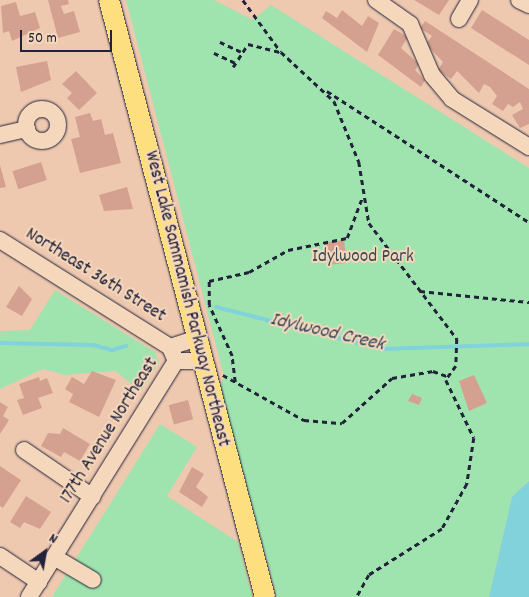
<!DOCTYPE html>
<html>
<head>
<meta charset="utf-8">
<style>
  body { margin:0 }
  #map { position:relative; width:529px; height:597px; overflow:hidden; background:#eec9b0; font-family:Dekko,sans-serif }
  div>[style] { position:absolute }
  .green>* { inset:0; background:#9fe4af }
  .water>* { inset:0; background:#81d2da }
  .stream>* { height:4px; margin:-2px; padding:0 2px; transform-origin:2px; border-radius:2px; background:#81d2da }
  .building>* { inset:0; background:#d4a191; transform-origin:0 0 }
  .path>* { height:2.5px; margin-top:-1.25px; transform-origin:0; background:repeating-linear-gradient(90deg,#22223b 0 5px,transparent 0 9px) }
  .roads { filter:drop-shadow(0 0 1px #22223b) drop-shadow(0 0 1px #22223b) }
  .minor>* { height:16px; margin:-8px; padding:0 8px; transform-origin:8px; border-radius:8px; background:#f5d7bb }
  .minor>.ring { margin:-8px; padding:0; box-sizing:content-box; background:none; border:16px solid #f5d7bb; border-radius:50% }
  .major>* { height:20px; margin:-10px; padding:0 10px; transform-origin:10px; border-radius:10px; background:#fedf80 }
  span { translate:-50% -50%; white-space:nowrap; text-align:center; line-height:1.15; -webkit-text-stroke:4px #f5d7bb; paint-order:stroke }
  .park-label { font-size:19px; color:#3b4952 }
  .street-label { font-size:19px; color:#22223b }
  .water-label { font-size:20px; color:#35455b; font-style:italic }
  .north { position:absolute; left:20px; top:527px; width:50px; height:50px; -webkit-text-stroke:4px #f5d7bb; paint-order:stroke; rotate:32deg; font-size:14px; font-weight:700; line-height:20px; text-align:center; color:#22223b }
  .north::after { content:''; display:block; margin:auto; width:18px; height:22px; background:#22223b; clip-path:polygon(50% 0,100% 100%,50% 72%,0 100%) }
  .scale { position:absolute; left:20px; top:30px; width:92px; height:22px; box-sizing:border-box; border:2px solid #22223b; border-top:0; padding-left:6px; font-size:15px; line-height:18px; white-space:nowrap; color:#22223b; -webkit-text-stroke:4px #f5d7bb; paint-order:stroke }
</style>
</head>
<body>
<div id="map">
  <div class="green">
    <div style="clip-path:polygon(126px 0,214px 0,253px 20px,271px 5px,529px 168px,529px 481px,512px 497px,489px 597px,277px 597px,220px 388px,224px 376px)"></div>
    <div style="clip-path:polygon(55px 290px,155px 352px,159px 362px,141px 391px,115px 371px,65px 375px,43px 369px,0 389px,0 331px,30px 330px)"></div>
    <div style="clip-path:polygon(160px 424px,197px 447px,167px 496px,238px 542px,252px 597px,52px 597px)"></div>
  </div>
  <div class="water">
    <div style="clip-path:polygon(529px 481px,529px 597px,489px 597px,512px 497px)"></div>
  </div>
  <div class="stream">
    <div style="left:216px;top:307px;width:171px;rotate:14.2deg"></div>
    <div style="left:382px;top:349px;width:147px;rotate:-1.9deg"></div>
    <div style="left:0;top:343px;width:93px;rotate:1.2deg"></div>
    <div style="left:93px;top:345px;width:20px;rotate:15deg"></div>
    <div style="left:112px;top:350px;width:15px;rotate:-16deg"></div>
  </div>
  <div class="building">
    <div style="clip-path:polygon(48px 0,68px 0,69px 4px,61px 6px,64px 14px,74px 11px,80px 32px,58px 38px)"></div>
    <div style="clip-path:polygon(414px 0,449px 0,439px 15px)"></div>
    <div style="clip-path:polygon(16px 2px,20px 16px,35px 12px,40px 28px,12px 41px,9px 31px,3px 33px,1px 6px)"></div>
    <div style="clip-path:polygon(342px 10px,362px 26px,368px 16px,379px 23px,367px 52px,322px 18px,326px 11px,337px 18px)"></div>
    <div style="clip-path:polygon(482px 10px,529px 40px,529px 65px,471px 28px)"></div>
    <div style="clip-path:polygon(425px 21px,529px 89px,529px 124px,520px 128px,512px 115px,523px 109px,520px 102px,513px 107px,508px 104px,503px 111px,492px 104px,497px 96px,490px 87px,484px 84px,479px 93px,457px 71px,451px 79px,438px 70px,443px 62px,426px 44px,432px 36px,420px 28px)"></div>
    <div style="clip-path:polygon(394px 29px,408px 37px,401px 48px,419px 64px,415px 70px,425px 80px,421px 87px,378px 55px)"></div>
    <div style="clip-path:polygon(47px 61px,51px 80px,21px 92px,16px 67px)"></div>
    <div style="clip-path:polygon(76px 71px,97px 93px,79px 110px,67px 98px,72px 93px,62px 84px)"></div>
    <div style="clip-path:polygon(90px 113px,93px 121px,101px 119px,105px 135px,113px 133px,121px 163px,80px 173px,71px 139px,80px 137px,75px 117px)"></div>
    <div style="left:41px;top:162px;width:19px;height:30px;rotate:72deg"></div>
    <div style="clip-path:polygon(0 165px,6px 187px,0 188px)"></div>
    <div style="clip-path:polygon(127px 187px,133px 209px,104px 211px,99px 195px)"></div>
    <div style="left:344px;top:240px;width:23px;height:20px;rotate:83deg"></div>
    <div style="clip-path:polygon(19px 286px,32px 299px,22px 316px,6px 307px)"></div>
    <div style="clip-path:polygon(92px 371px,116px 380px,99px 417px,69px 402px,73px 394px,65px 389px,72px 377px,84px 384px)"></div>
    <div style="clip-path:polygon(474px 375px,487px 403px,469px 411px,459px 381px)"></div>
    <div style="clip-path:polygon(39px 377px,40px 381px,47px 378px,53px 393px,38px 398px,42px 408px,23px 415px,17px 400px,24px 398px,19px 384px)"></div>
    <div style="clip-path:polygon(412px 394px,422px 398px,419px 405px,408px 401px)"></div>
    <div style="left:188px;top:400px;width:20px;height:20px;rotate:75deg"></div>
    <div style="clip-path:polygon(0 402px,8px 407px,3px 416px,9px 420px,0 434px)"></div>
    <div style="clip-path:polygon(63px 428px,90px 444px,80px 461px,64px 452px,61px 457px,41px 446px,48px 433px,60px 434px)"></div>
    <div style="clip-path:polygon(0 466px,21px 480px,3px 508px,0 506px)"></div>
    <div style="clip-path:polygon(192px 467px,204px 474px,196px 487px,208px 497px,202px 507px,179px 492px)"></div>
    <div style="clip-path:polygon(26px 496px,51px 512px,40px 529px,24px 522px,20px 528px,10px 522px)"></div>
  </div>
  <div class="path">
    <div style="left:243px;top:0;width:64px;rotate:53.8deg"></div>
    <div style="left:281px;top:52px;width:72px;rotate:42.8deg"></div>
    <div style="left:334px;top:101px;width:66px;rotate:67.7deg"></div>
    <div style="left:359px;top:162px;width:62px;rotate:80.7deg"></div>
    <div style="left:369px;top:223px;width:146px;rotate:52.8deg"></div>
    <div style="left:457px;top:339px;width:27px;rotate:92deg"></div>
    <div style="left:456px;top:366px;width:17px;rotate:126deg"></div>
    <div style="left:446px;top:380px;width:64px;rotate:64.2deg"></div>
    <div style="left:474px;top:438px;width:47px;rotate:98.7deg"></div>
    <div style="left:467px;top:484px;width:51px;rotate:119.1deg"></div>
    <div style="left:442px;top:529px;width:86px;rotate:147.8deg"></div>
    <div style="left:369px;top:575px;width:25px;rotate:119deg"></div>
    <div style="left:220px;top:42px;width:23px;rotate:25deg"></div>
    <div style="left:214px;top:53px;width:23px;rotate:25deg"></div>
    <div style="left:233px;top:67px;width:27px;rotate:-57deg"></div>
    <div style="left:248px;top:44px;width:34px;rotate:14deg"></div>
    <div style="left:327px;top:91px;width:241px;rotate:33deg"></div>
    <div style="left:420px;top:291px;width:110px;rotate:5.8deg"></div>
    <div style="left:223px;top:375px;width:93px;rotate:29.1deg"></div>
    <div style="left:304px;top:420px;width:38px;rotate:5deg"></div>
    <div style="left:342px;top:423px;width:67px;rotate:-42deg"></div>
    <div style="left:392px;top:378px;width:42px;rotate:-9.7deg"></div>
    <div style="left:433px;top:371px;width:15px;rotate:20deg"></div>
    <div style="left:235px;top:382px;width:26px;rotate:-97deg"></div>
    <div style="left:232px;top:356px;width:56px;rotate:-114.3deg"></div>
    <div style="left:209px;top:305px;width:24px;rotate:-90deg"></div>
    <div style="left:209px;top:281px;width:41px;rotate:-12.7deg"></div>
    <div style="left:249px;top:272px;width:45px;rotate:-29.4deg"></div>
    <div style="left:288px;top:250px;width:60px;rotate:-11.5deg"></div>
    <div style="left:347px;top:238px;width:43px;rotate:-69.4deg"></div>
  </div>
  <div class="roads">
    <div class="minor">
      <div style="left:376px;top:0;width:42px;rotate:35.2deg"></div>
      <div style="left:410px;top:24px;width:56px;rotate:66.7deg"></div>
      <div style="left:432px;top:75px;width:31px;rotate:50deg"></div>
      <div style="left:452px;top:99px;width:91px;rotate:31.9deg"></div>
      <div style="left:519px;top:0;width:11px;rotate:27deg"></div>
      <div style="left:459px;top:19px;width:22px;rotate:-60deg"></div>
      <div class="ring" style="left:26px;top:109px;width:16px;height:16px"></div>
      <div style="left:0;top:135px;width:28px;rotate:-13deg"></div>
      <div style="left:0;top:240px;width:201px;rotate:32.2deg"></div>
      <div style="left:170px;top:347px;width:15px;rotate:67deg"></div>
      <div style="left:170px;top:347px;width:28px;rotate:-18deg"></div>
      <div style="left:176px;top:361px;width:26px"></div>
      <div style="left:24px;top:450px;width:83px;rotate:34.3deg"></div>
      <div style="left:0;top:556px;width:47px;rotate:33.7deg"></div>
      <div style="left:54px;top:557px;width:45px;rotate:30.5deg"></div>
      <div style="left:29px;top:597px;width:278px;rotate:-58.1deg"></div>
    </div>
    <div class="major">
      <div style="left:109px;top:0;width:617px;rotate:75.36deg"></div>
    </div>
  </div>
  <div class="park-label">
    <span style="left:363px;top:258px">Idylwood Park</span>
  </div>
  <div class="street-label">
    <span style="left:95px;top:276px;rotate:32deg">Northeast 36th Street</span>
    <span style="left:186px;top:299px;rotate:76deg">West Lake Sammamish Parkway Northeast</span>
    <span style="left:110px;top:431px;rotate:-58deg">177th Avenue Northeast</span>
  </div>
  <div class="water-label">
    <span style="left:327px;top:333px;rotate:13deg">Idylwood Creek</span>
  </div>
  <div class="north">N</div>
  <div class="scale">50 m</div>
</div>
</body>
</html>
